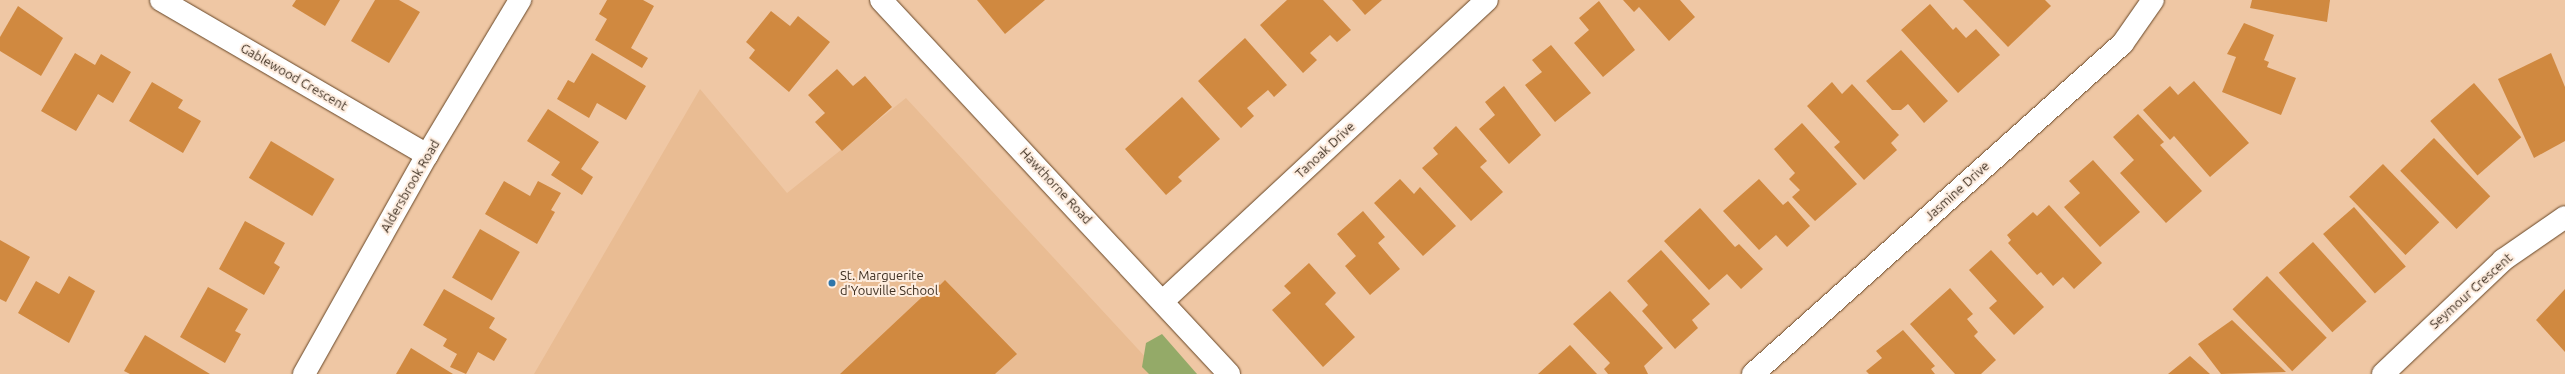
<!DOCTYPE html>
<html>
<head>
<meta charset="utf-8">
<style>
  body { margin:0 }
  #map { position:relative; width:2565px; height:374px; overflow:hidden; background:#efc7a4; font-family:Ubuntu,sans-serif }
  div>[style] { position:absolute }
  .built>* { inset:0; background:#e9bc93 }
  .green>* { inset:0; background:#94aa68 }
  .building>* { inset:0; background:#d08940; transform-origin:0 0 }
  .roads { filter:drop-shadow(0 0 1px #664525) drop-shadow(0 0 1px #664525) }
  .street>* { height:22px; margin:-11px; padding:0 11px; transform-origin:11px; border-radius:11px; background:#fff }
  .secondary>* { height:22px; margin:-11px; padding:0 11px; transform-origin:11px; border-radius:11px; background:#fff }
  .dots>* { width:11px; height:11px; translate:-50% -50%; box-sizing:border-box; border:2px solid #feeddf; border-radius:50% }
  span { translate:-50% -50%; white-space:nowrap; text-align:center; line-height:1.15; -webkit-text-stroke:4px #feeddf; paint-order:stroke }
  .street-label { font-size:13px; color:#3f3022 }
  .poi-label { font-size:13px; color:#3f3022 }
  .left { translate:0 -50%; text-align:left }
</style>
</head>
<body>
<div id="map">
  <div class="built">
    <div style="clip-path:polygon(700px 89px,787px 193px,906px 98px,1161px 374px,534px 374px)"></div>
  </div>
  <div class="green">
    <div style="clip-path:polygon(1162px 334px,1197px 374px,1149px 374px,1142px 367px,1146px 343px)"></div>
  </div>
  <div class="building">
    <div style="clip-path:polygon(296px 0,340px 0,325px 26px,292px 6px)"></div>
    <div style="clip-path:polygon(375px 0,399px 0,420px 12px,389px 63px,351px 41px)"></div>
    <div style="clip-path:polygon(607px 0,643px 0,654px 6px,631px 48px,648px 58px,642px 68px,595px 40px,607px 19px,599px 14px)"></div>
    <div style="clip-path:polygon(977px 0,1045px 0,1005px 34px)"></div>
    <div style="clip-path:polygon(1287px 0,1323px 0,1351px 30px,1337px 42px,1330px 35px,1310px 53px,1317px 60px,1303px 73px,1260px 25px)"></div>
    <div style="clip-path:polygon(1352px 0,1382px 0,1365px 15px)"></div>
    <div style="clip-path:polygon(1623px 0,1680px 0,1695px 17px,1669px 41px,1639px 7px,1634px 12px)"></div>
    <div style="clip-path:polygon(1963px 0,2045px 0,2051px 6px,2008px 47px)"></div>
    <div style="clip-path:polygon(2252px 0,2330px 0,2327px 22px,2250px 8px)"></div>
    <div style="clip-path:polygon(1599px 1px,1635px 50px,1603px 77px,1574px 43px,1589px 30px,1579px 18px)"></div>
    <div style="clip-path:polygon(1930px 4px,1953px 30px,1956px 27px,1966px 38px,1976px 29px,2000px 55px,1958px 93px,1901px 30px)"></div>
    <div style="clip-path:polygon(18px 6px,63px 38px,41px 76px,0 51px,0 37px)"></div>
    <div style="clip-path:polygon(771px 11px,790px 26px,798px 16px,830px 42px,789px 92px,749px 58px,755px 50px,746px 42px)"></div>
    <div style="clip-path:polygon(2244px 23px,2274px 35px,2264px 60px,2269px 62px,2267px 67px,2296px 78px,2281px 115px,2222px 92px,2236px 57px,2227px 54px)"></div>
    <div style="clip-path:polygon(1245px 38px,1287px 85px,1274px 97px,1268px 90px,1247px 108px,1254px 116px,1241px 128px,1198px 81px)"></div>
    <div style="clip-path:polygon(1551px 45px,1591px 93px,1555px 122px,1525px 85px,1542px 72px,1532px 60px)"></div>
    <div style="clip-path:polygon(1901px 50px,1948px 101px,1924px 123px,1908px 104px,1901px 110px,1892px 110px,1866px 81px)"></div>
    <div style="clip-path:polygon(75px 53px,95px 65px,101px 54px,131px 72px,113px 103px,98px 94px,76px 131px,41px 111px)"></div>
    <div style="clip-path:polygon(592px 53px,646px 86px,626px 120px,597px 103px,589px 118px,557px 99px,568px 80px,574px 83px)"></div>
    <div style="clip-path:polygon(2551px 53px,2565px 87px,2565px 141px,2534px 158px,2498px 79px)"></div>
    <div style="clip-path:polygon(837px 69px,853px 86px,865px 76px,892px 107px,842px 151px,815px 122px,825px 113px,808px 95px)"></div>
    <div style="clip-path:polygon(2194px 81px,2249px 143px,2210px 177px,2174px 136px,2170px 140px,2143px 110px,2170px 86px,2178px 95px)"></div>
    <div style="clip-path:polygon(152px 82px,183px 100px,178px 108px,201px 121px,183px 153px,129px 121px)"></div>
    <div style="clip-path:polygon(1832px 82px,1842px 94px,1852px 84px,1899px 135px,1891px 143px,1897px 150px,1864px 180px,1834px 147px,1840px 142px,1807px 106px)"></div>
    <div style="left:2474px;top:83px;width:72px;height:58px;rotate:49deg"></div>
    <div style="clip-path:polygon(1504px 86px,1541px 135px,1509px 164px,1479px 129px,1495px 115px,1485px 102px)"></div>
    <div style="clip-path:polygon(1182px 97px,1220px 139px,1178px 177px,1182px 181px,1166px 195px,1125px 149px)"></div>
    <div style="clip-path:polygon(548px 109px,599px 142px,581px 169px,593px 177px,582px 195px,551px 175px,560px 162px,527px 141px)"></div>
    <div style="clip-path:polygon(2138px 114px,2164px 142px,2160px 145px,2202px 191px,2166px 223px,2120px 173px,2134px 160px,2113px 137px)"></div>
    <div style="clip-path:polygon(1802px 123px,1857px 184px,1815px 221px,1792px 197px,1800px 190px,1789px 179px,1795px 173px,1774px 149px)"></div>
    <div style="clip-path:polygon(1456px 126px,1487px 161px,1480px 167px,1503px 192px,1471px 221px,1422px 168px,1438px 154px,1433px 148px)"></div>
    <div style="left:2434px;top:138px;width:81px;height:47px;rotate:46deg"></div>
    <div style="left:271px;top:141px;width:74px;height:43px;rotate:31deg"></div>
    <div style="clip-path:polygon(2093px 160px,2140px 212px,2100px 247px,2064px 207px,2080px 193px,2069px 181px)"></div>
    <div style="left:2383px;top:164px;width:81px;height:47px;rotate:46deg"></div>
    <div style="clip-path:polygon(1400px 179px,1414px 194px,1420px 187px,1456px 226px,1423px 256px,1374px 203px)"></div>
    <div style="clip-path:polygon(1759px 179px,1783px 205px,1788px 201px,1810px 226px,1787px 247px,1776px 235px,1759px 250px,1723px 211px)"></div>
    <div style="clip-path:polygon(504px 181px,530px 196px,538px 181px,561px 193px,551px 210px,555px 212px,537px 244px,485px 214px)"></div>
    <div style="clip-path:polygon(2049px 205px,2102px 263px,2074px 289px,2063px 277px,2053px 286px,2041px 272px,2037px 275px,2008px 243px,2011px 240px,2007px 235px,2033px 212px,2037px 216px)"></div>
    <div style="left:2354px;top:207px;width:79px;height:41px;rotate:49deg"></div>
    <div style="clip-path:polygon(1700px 208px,1735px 247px,1739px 244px,1763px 269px,1741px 289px,1727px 274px,1709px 290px,1664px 241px)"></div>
    <div style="clip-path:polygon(1363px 211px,1385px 237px,1378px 243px,1400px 269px,1370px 295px,1345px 266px,1356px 256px,1337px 234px)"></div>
    <div style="clip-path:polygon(245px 221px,285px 243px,274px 263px,280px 267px,264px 295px,219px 269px)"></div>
    <div style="left:480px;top:229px;width:46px;height:56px;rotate:30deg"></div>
    <div style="clip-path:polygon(0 240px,30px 257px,6px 302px,0 299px)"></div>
    <div style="left:2313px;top:242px;width:80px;height:46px;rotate:48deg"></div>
    <div style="clip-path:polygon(1661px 250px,1710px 304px,1692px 320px,1698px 328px,1675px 349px,1642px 311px,1648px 305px,1627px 281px)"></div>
    <div style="clip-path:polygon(1991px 250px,2044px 307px,2014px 335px,1989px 308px,1997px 301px,1969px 270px)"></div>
    <div style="clip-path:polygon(1309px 263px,1336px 293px,1325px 304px,1355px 337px,1323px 367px,1272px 310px,1291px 293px,1284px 286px)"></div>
    <div style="clip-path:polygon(69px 276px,95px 291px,69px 343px,18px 313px,36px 281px,59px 294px)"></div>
    <div style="left:2267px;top:276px;width:86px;height:48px;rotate:46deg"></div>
    <div style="clip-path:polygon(945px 280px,1017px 354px,995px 374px,840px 374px,937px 283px,940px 285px)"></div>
    <div style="clip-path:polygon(208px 287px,248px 309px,235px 331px,241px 334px,225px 363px,180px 337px)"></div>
    <div style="clip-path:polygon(1950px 288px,1973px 314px,1967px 319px,1978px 332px,1974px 336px,1996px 360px,1981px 374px,1955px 374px,1910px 324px)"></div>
    <div style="clip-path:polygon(444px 289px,495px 318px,489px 328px,507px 339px,494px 361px,478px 352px,466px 374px,450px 367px,457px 354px,443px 346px,447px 339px,423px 325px)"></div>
    <div style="clip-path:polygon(2565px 289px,2565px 352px,2536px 320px)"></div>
    <div style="clip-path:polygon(1610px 291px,1663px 348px,1644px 366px,1648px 374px,1608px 374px,1604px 369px,1610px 363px,1573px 324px)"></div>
    <div style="clip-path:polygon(2232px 320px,2286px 372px,2221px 374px,2198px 344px)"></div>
    <div style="clip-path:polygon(1903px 330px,1935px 366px,1931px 369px,1935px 374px,1869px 374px,1866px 371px,1882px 358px,1876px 351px)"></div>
    <div style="clip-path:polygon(145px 335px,210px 374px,130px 374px,124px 371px)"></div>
    <div style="clip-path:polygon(1570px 345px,1597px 374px,1538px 374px)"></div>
    <div style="clip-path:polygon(411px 348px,453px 374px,396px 374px)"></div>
    <div style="clip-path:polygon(2190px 356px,2210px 374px,2168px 374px)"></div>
  </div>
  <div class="roads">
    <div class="street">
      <div style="left:161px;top:0;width:308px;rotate:30.2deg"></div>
      <div style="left:1163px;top:301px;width:442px;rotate:-42.9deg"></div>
      <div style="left:1753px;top:374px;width:496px;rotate:-41.8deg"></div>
      <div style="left:2123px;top:43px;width:52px;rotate:-55.1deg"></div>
      <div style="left:2383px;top:374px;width:166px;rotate:-43.5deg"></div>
      <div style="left:2503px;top:260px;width:75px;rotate:-34.7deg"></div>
    </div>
    <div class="secondary">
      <div style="left:881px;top:0;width:511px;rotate:47.06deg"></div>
      <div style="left:304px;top:374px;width:251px;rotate:-60.7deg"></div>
      <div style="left:427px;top:155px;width:181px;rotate:-59deg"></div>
    </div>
  </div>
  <div class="dots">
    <div style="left:832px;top:283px;background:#2e76aa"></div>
  </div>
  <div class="street-label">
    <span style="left:294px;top:77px;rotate:30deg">Gablewood Crescent</span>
    <span style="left:1325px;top:150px;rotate:-43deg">Tanoak Drive</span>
    <span style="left:410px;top:186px;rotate:-60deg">Aldersbrook Road</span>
    <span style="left:1056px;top:186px;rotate:47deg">Hawthorne Road</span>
    <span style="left:1957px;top:191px;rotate:-42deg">Jasmine Drive</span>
    <span style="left:2471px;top:291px;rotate:-42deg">Seymour Crescent</span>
  </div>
  <div class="poi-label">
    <span class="left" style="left:840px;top:283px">St. Marguerite<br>d'Youville School</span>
  </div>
</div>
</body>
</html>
